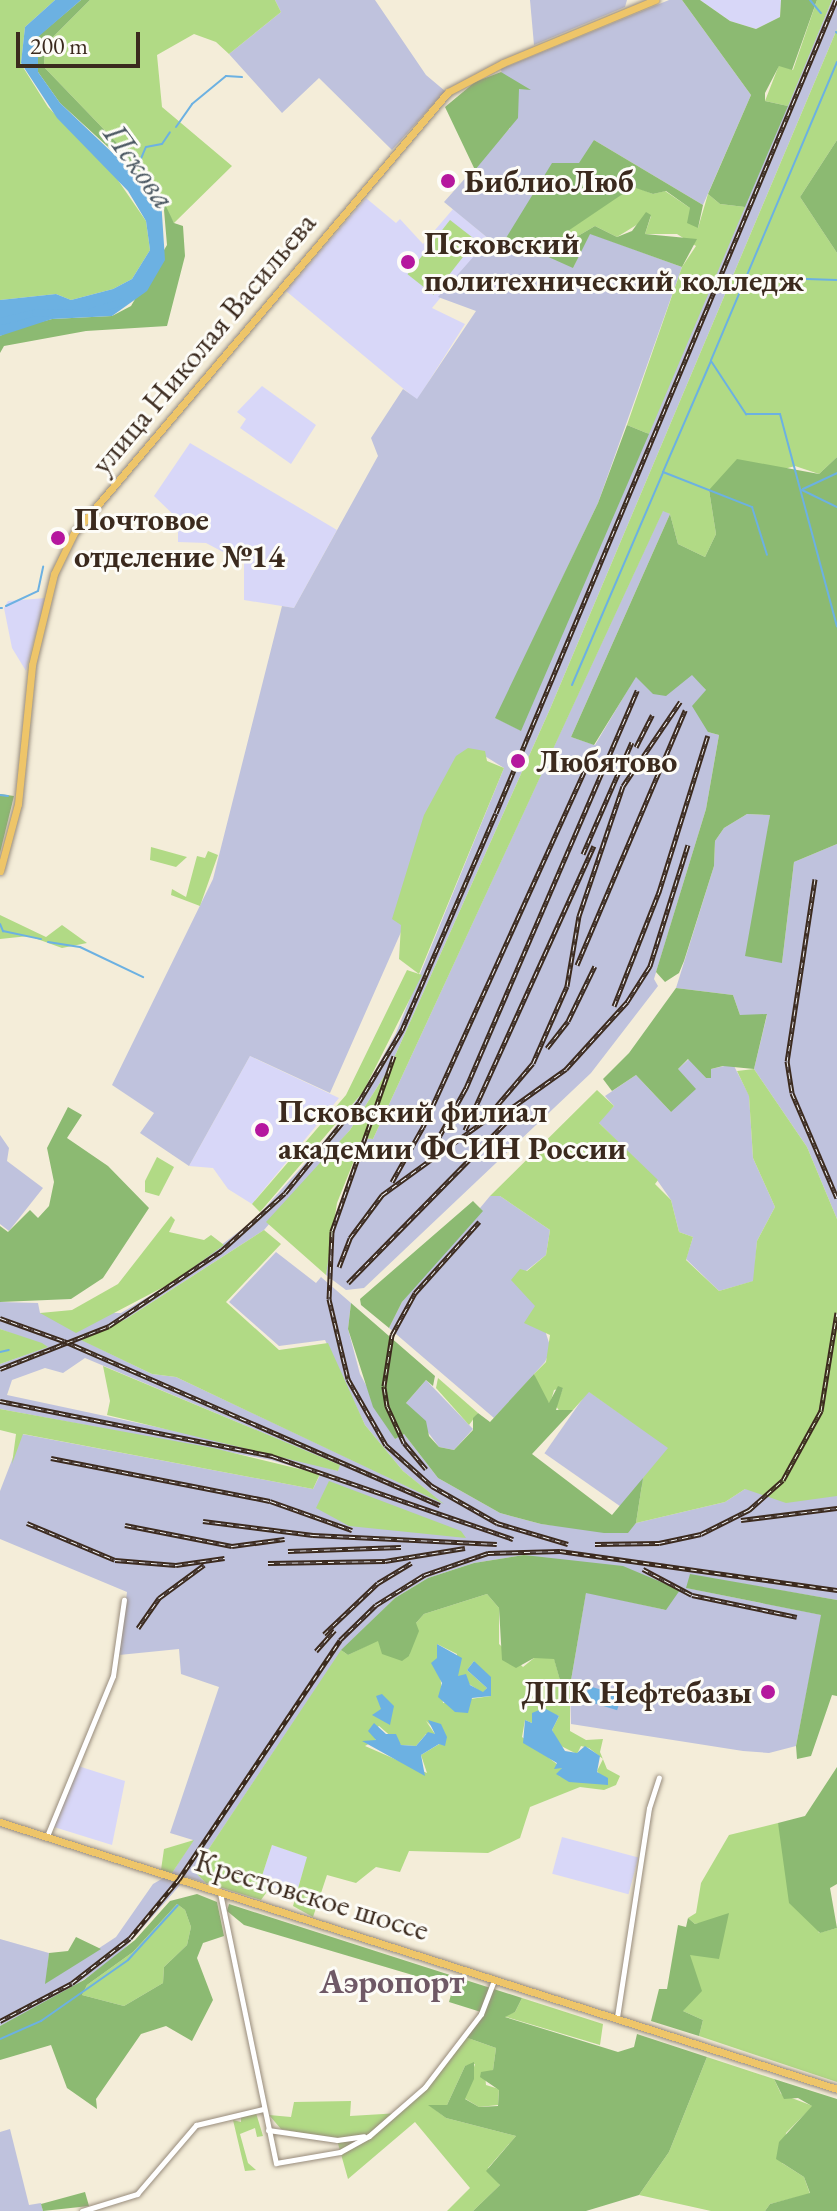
<!DOCTYPE html>
<html>
<head>
<meta charset="utf-8">
<style>
  body { margin:0 }
  #map { position:relative; width:837px; height:2211px; overflow:hidden; background:#f4edd9; font-family:"EB Garamond",serif }
  div>[style] { position:absolute }
  .built>* { inset:0; background:#d8d7f8; transform-origin:0 0 }
  .industrial>* { inset:0; background:#bfc2dd; transform-origin:0 0 }
  .green>* { inset:0; background:#b1da85; transform-origin:0 0 }
  .forest>* { inset:0; background:#8cba72 }
  .water>* { inset:0; background:#6cb1e2; transform-origin:0 0 }
  .stream>* { height:2px; margin:-1px; padding:0 1px; transform-origin:1px; border-radius:1px; background:#6cb1e2 }
  .river>* { height:7px; margin:-3.5px; padding:0 3.5px; transform-origin:3.5px; border-radius:3.5px; background:#6cb1e2 }
  .roads { filter:drop-shadow(0 0 2px #988c7c) drop-shadow(0 0 2px #988c7c) }
  .tertiary>* { height:5px; margin:-2.5px; padding:0 2.5px; transform-origin:2.5px; border-radius:2.5px; background:#fff }
  .primary>* { height:7px; margin:-3.5px; padding:0 3.5px; transform-origin:3.5px; border-radius:3.5px; background:#eec569 }
  .rail>* { height:5px; margin-top:-2.5px; transform-origin:0; background:repeating-linear-gradient(90deg,#fdfcf7 0 6px,#3b2a1e 0 12px); box-sizing:border-box; border-block:2px solid #3b2a1e }
  .dots>* { width:22px; height:22px; translate:-50% -50%; box-sizing:border-box; border:4px solid #fdfcf7; border-radius:50% }
  span { translate:-50% -50%; white-space:nowrap; text-align:center; line-height:1.15; -webkit-text-stroke:6px #fdfcf7; paint-order:stroke }
  .poi-label { font-size:32px; color:#3b2a1e; font-weight:700 }
  .left { translate:0 -50%; text-align:left }
  .right { translate:-100% -50%; text-align:right }
  .street-label { font-size:32px; color:#3b2a1e }
  .water-label { font-size:34px; color:#4c5963; font-style:italic }
  .neighbourhood-label { font-size:34px; color:#6f5966; font-weight:700 }
  .scale { position:absolute; left:16px; top:32px; width:124px; height:36px; box-sizing:border-box; border:4px solid #3b2a1e; border-top:0; padding-left:10px; font-size:24px; line-height:28px; white-space:nowrap; color:#3b2a1e; -webkit-text-stroke:6px #fdfcf7; paint-order:stroke }
</style>
</head>
<body>
<div id="map">
  <div class="built">
    <div style="clip-path:polygon(700px 0,781px 0,780px 17px,756px 29px,730px 21px)"></div>
    <div style="clip-path:polygon(366px 198px,396px 223px,400px 219px,423px 244px,453px 209px,489px 239px,432px 308px,465px 324px,417px 400px,286px 291px)"></div>
    <div style="clip-path:polygon(262px 386px,316px 425px,291px 464px,240px 428px,246px 419px,237px 412px)"></div>
    <div style="clip-path:polygon(190px 443px,337px 530px,294px 608px,244px 600px,244px 563px,206px 543px,178px 542px,178px 519px,154px 496px)"></div>
    <div style="clip-path:polygon(46px 598px,33px 643px,26px 671px,12px 648px,4px 608px,8px 601px)"></div>
    <div style="clip-path:polygon(250px 1056px,339px 1098px,252px 1204px,228px 1189px,213px 1168px,189px 1166px)"></div>
    <div style="clip-path:polygon(75px 1765px,125px 1781px,112px 1845px,54px 1827px)"></div>
    <div style="left:562px;top:1837px;width:79px;height:38px;rotate:15deg"></div>
    <div style="left:272px;top:1845px;width:38px;height:40px;rotate:18deg"></div>
  </div>
  <div class="industrial">
    <div style="clip-path:polygon(275px 0,375px 0,426px 75px,445px 91px,392px 150px,319px 78px,282px 113px,229px 54px,281px 12px)"></div>
    <div style="clip-path:polygon(530px 0,627px 0,625px 7px,534px 45px)"></div>
    <div style="clip-path:polygon(evenodd,669px 0,682px 0,751px 95px,703px 205px,594px 140px,573px 268px,589px 233px,682px 267px,598px 503px,496px 718px,520px 730px,832px 0,837px 0,837px 29px,550px 709px,390px 1067px,350px 1130px,264px 1230px,126px 1319px,82px 1340px,152px 1374px,176px 1377px,441px 1502px,403px 1471px,365px 1425px,325px 1340px,279px 1346px,229px 1302px,276px 1252px,316px 1283px,321px 1277px,351px 1303px,348px 1329px,360px 1374px,395px 1439px,404px 1434px,438px 1478px,500px 1513px,541px 1524px,627px 1533px,636px 1523px,725px 1502px,745px 1489px,837px 1496px,837px 1600px,691px 1575px,687px 1588px,822px 1615px,796px 1746px,769px 1753px,743px 1751px,571px 1724px,570px 1686px,586px 1592px,666px 1610px,524px 1555px,474px 1563px,428px 1578px,395px 1598px,341px 1651px,194px 1871px,206px 1883px,187px 1877px,118px 1956px,58px 1997px,0 2026px,0 1939px,49px 1953px,46px 1983px,116px 1937px,153px 1884px,172px 1873px,193px 1840px,170px 1833px,219px 1687px,181px 1674px,179px 1649px,119px 1655px,127px 1592px,0 1539px,0 1491px,22px 1434px,313px 1489px,320px 1475px,271px 1460px,0 1409px,0 1364px,47px 1347px,0 1329px,0 1302px,38px 1303px,40px 1313px,121px 1313px,173px 1282px,254px 1220px,316px 1151px,363px 1092px,396px 1033px,504px 768px,480px 753px,330px 1093px,250px 1056px,189px 1166px,140px 1133px,154px 1113px,112px 1085px,213px 879px,282px 606px,294px 608px,378px 456px,371px 438px,403px 389px,417px 399px,476px 311px,438px 297px,489px 239px,444px 202px,510px 128px,501px 69px,669px 0,85px 1358px,339px 1465px,338px 1471px,287px 1455px,7px 1395px,12px 1380px,45px 1368px,63px 1373px,85px 1358px)"></div>
    <div style="clip-path:polygon(663px 510px,670px 514px,571px 737px,595px 745px,636px 676px,693px 674px,706px 690px,708px 732px,719px 735px,706px 809px,654px 979px,658px 986px,591px 1073px,364px 1288px,346px 1290px,326px 1275px,330px 1231px,363px 1138px,373px 1139px)"></div>
    <div style="clip-path:polygon(747px 814px,770px 815px,765px 851px,782px 963px,794px 862px,837px 844px,837px 1219px,807px 1147px,754px 1069px,767px 1015px,740px 1015px,733px 995px,676px 988px,714px 866px,715px 841px,724px 828px)"></div>
    <div style="clip-path:polygon(689px 1059px,706px 1078px,711px 1078px,711px 1069px,733px 1064px,749px 1095px,753px 1158px,775px 1207px,757px 1241px,754px 1281px,719px 1291px,686px 1259px,693px 1237px,679px 1232px,671px 1200px,657px 1180px,598px 1122px,614px 1106px,605px 1096px,636px 1075px,671px 1112px,678px 1069px)"></div>
    <div style="clip-path:polygon(0 1135px,9px 1148px,7px 1161px,43px 1188px,9px 1231px,0 1224px)"></div>
    <div style="clip-path:polygon(490px 1196px,500px 1196px,550px 1230px,546px 1255px,526px 1271px,551px 1349px,545px 1362px,494px 1418px,389px 1328px,402px 1302px)"></div>
    <div style="clip-path:polygon(426px 1380px,473px 1429px,454px 1450px,439px 1447px,406px 1403px)"></div>
    <div style="left:588px;top:1391px;width:99px;height:76px;rotate:35deg"></div>
    <div style="clip-path:polygon(10px 2129px,29px 2205px,41px 2203px,43px 2211px,0 2211px,0 2132px)"></div>
  </div>
  <div class="green">
    <div style="clip-path:polygon(0 0,55px 0,25px 27px,21px 64px,48px 107px,113px 173px,146px 221px,150px 250px,132px 279px,113px 289px,71px 300px,56px 294px,0 300px)"></div>
    <div style="clip-path:polygon(90px 0,275px 0,281px 12px,229px 54px,216px 42px,194px 34px,157px 55px,162px 107px,232px 166px,174px 223px,142px 169px,44px 67px,45px 45px)"></div>
    <div style="clip-path:polygon(817px 0,832px 0,788px 106px,765px 101px,779px 65px,793px 70px)"></div>
    <div style="clip-path:polygon(837px 29px,837px 140px,800px 197px,837px 253px,837px 457px,819px 474px,795px 466px,709px 490px,716px 534px,705px 557px,678px 544px,670px 514px,663px 511px,373px 1139px,363px 1138px,337px 1203px,326px 1275px,266px 1222px,350px 1130px,390px 1067px,550px 709px)"></div>
    <div style="clip-path:polygon(633px 186px,653px 194px,665px 191px,690px 208px,698px 228px,708px 194px,720px 204px,745px 207px,649px 434px,627px 425px,682px 267px,696px 246px,677px 234px,645px 234px,651px 216px,617px 237px,595px 226px,566px 243px,561px 235px)"></div>
    <div style="left:450px;top:220px;width:33px;height:69px;rotate:38deg"></div>
    <div style="clip-path:polygon(468px 748px,485px 751px,487px 761px,504px 768px,419px 974px,399px 959px,401px 925px,392px 919px,424px 815px,456px 756px)"></div>
    <div style="clip-path:polygon(151px 847px,187px 857px,176px 867px,150px 860px)"></div>
    <div style="clip-path:polygon(208px 851px,218px 855px,200px 906px,171px 895px,172px 889px,186px 897px,197px 856px,205px 858px)"></div>
    <div style="clip-path:polygon(0 915px,46px 937px,62px 925px,87px 943px,62px 948px,29px 936px,0 939px)"></div>
    <div style="clip-path:polygon(407px 970px,422px 975px,363px 1092px,260px 1212px,252px 1204px,346px 1095px)"></div>
    <div style="clip-path:polygon(754px 1069px,807px 1147px,837px 1219px,837px 1496px,786px 1503px,745px 1489px,725px 1502px,636px 1523px,643px 1478px,668px 1448px,589px 1392px,573px 1410px,560px 1412px,556px 1406px,563px 1388px,554px 1390px,550px 1404px,541px 1395px,534px 1374px,546px 1362px,550px 1335px,524px 1323px,535px 1306px,511px 1280px,520px 1269px,527px 1271px,546px 1255px,550px 1230px,500px 1196px,490px 1196px,597px 1090px,614px 1106px,599px 1123px,658px 1180px,655px 1184px,671px 1200px,679px 1232px,693px 1237px,686px 1260px,719px 1291px,753px 1281px,757px 1241px,775px 1207px,753px 1158px,749px 1096px,737px 1071px)"></div>
    <div style="clip-path:polygon(157px 1157px,174px 1167px,159px 1196px,145px 1192px,145px 1181px)"></div>
    <div style="clip-path:polygon(171px 1216px,175px 1220px,169px 1232px,204px 1240px,211px 1235px,224px 1245px,173px 1282px,76px 1333px,40px 1313px,72px 1310px,118px 1284px)"></div>
    <div style="clip-path:polygon(264px 1230px,281px 1244px,226px 1302px,279px 1350px,328px 1343px,365px 1425px,403px 1471px,444px 1504px,176px 1377px,152px 1374px,81px 1340px,126px 1319px)"></div>
    <div style="clip-path:polygon(0 1329px,42px 1343px,48px 1347px,0 1364px)"></div>
    <div style="clip-path:polygon(103px 1366px,340px 1465px,338px 1471px,107px 1415px,110px 1401px)"></div>
    <div style="clip-path:polygon(438px 1378px,478px 1413px,469px 1425px,436px 1388px)"></div>
    <div style="clip-path:polygon(0 1409px,213px 1448px,320px 1474px,313px 1489px,23px 1434px,12px 1464px,16px 1434px,0 1430px)"></div>
    <div style="clip-path:polygon(329px 1481px,461px 1531px,466px 1538px,349px 1526px,316px 1508px)"></div>
    <div style="clip-path:polygon(evenodd,487px 1594px,499px 1608px,499px 1644px,523px 1667px,534px 1658px,554px 1658px,561px 1684px,570px 1686px,570px 1731px,586px 1740px,603px 1739px,600px 1752px,607px 1769px,620px 1776px,616px 1785px,604px 1790px,580px 1787px,530px 1807px,520px 1838px,488px 1853px,409px 1851px,400px 1872px,376px 1867px,356px 1883px,327px 1875px,313px 1917px,293px 1906px,307px 1857px,272px 1845px,260px 1882px,271px 1886px,261px 1900px,206px 1883px,194px 1871px,341px 1650px,348px 1655px,378px 1640px,409px 1656px,416px 1623px,424px 1614px,487px 1594px,437px 1644px,457px 1654px,458px 1677px,483px 1693px,487px 1688px,467px 1670px,474px 1661px,491px 1696px,443px 1703px,437px 1644px,487px 1594px,553px 1714px,559px 1716px,552px 1730px,559px 1745px,577px 1754px,581px 1746px,589px 1748px,603px 1759px,597px 1771px,604px 1780px,596px 1783px,559px 1776px,562px 1768px,522px 1737px,525px 1720px,532px 1723px,553px 1714px,487px 1594px,426px 1721px,446px 1740px,421px 1755px,427px 1773px,365px 1746px,376px 1740px,371px 1732px,379px 1726px,401px 1745px,416px 1746px,426px 1734px,435px 1734px,426px 1721px)"></div>
    <div style="clip-path:polygon(778px 1823px,819px 1933px,837px 1928px,837px 2082px,699px 2036px,703px 2020px,683px 2011px,690px 1954px,710px 1921px,695px 1924px,688px 1918px,696px 1913px,701px 1883px,729px 1835px)"></div>
    <div style="clip-path:polygon(194px 1840px,172px 1873px,161px 1870px,164px 1849px)"></div>
    <div style="clip-path:polygon(177px 1904px,185px 1910px,191px 1927px,187px 1945px,164px 1967px,163px 1983px,124px 2006px,82px 1995px,87px 1985px,133px 1952px)"></div>
    <div style="clip-path:polygon(522px 1998px,603px 2024px,600px 2045px,503px 2016px,515px 2012px)"></div>
    <div style="clip-path:polygon(465px 2037px,496px 2048px,493px 2070px,485px 2074px,486px 2085px,499px 2089px,498px 2105px,479px 2107px,464px 2098px,475px 2064px,465px 2066px,447px 2105px,429px 2105px,446px 2118px,516px 2136px,488px 2168px,500px 2185px,473px 2211px,447px 2211px,470px 2188px,415px 2122px,348px 2179px,337px 2140px,281px 2129px,269px 2115px,291px 2117px,294px 2102px,351px 2101px,350px 2116px,400px 2113px)"></div>
    <div style="clip-path:polygon(707px 2057px,774px 2079px,781px 2094px,813px 2106px,786px 2133px,782px 2163px,804px 2177px,810px 2194px,770px 2204px,765px 2211px,711px 2211px,639px 2195px,669px 2152px)"></div>
    <div style="clip-path:polygon(256px 2113px,263px 2136px,257px 2137px,255px 2128px,240px 2134px,248px 2163px,256px 2170px,245px 2171px,233px 2120px,241px 2122px,241px 2117px)"></div>
  </div>
  <div class="forest">
    <div style="clip-path:polygon(81px 0,90px 0,45px 45px,44px 67px,142px 169px,161px 196px,174px 223px,183px 226px,185px 256px,167px 326px,86px 331px,4px 346px,0 353px,0 336px,13px 329px,52px 319px,112px 316px,131px 306px,167px 245px,164px 210px,154px 189px,60px 103px,38px 72px,37px 37px)"></div>
    <div style="clip-path:polygon(682px 0,700px 0,730px 21px,756px 29px,780px 17px,781px 0,817px 0,792px 70px,779px 66px,765px 93px,765px 101px,788px 106px,745px 207px,720px 204px,708px 194px,751px 95px)"></div>
    <div style="clip-path:polygon(501px 72px,531px 90px,519px 89px,518px 118px,475px 170px,445px 107px,475px 82px)"></div>
    <div style="clip-path:polygon(594px 140px,703px 205px,698px 228px,687px 223px,690px 208px,666px 191px,653px 194px,633px 187px,562px 235px,566px 243px,595px 226px,617px 237px,632px 231px,646px 212px,651px 215px,645px 234px,697px 239px,682px 267px,590px 234px,573px 268px,506px 238px,552px 163px,579px 163px)"></div>
    <div style="clip-path:polygon(837px 140px,837px 253px,800px 197px)"></div>
    <div style="clip-path:polygon(627px 425px,649px 434px,521px 731px,495px 718px,598px 503px)"></div>
    <div style="clip-path:polygon(837px 457px,837px 844px,794px 862px,782px 963px,745px 956px,770px 815px,747px 814px,724px 828px,715px 841px,714px 866px,684px 961px,679px 973px,665px 982px,656px 972px,706px 809px,719px 735px,708px 732px,692px 706px,706px 690px,692px 675px,666px 696px,653px 694px,636px 677px,594px 745px,571px 737px,670px 514px,678px 544px,705px 557px,716px 534px,709px 490px,737px 459px,819px 474px)"></div>
    <div style="clip-path:polygon(0 794px,14px 796px,0 853px)"></div>
    <div style="clip-path:polygon(676px 988px,733px 995px,740px 1015px,767px 1014px,754px 1069px,723px 1066px,711px 1069px,711px 1078px,706px 1078px,688px 1059px,678px 1069px,696px 1089px,671px 1112px,636px 1075px,612px 1091px,603px 1079px,629px 1053px)"></div>
    <div style="clip-path:polygon(68px 1107px,82px 1115px,67px 1138px,108px 1166px,149px 1208px,103px 1278px,71px 1299px,0 1302px,0 1226px,8px 1232px,30px 1210px,38px 1218px,49px 1206px,54px 1182px,47px 1148px)"></div>
    <div style="clip-path:polygon(473px 1201px,483px 1211px,402px 1302px,389px 1328px,361px 1305px,360px 1299px)"></div>
    <div style="clip-path:polygon(351px 1303px,435px 1376px,433px 1386px,426px 1380px,406px 1403px,426px 1421px,429px 1436px,439px 1447px,454px 1450px,473px 1430px,473px 1418px,478px 1413px,490px 1422px,534px 1374px,549px 1403px,558px 1386px,563px 1388px,556px 1410px,573px 1410px,532px 1454px,612px 1515px,643px 1478px,636px 1523px,628px 1533px,604px 1533px,541px 1524px,500px 1513px,438px 1478px,404px 1434px,395px 1439px,373px 1407px,348px 1329px)"></div>
    <div style="clip-path:polygon(524px 1555px,623px 1566px,680px 1590px,666px 1610px,586px 1593px,570px 1686px,561px 1684px,554px 1659px,534px 1658px,516px 1668px,502px 1660px,499px 1608px,487px 1594px,424px 1614px,416px 1623px,419px 1631px,409px 1656px,402px 1661px,382px 1654px,378px 1641px,348px 1655px,341px 1650px,395px 1598px,428px 1578px,474px 1563px)"></div>
    <div style="clip-path:polygon(690px 1574px,837px 1600px,837px 1696px,832px 1695px,811px 1756px,797px 1759px,796px 1746px,821px 1615px,686px 1588px)"></div>
    <div style="clip-path:polygon(837px 1767px,837px 1884px,830px 1888px,837px 1928px,820px 1933px,789px 1903px,778px 1823px,805px 1816px)"></div>
    <div style="clip-path:polygon(evenodd,197px 1894px,217px 1902px,224px 1936px,203px 1943px,197px 1958px,213px 2000px,192px 2041px,166px 2026px,141px 2034px,96px 2099px,97px 2109px,67px 2088px,51px 2045px,0 2060px,0 2026px,84px 1980px,135px 1940px,170px 1901px,197px 1894px,177px 1904px,185px 1910px,191px 1927px,187px 1945px,164px 1967px,163px 1983px,124px 2006px,82px 1995px,87px 1985px,133px 1952px,177px 1904px)"></div>
    <div style="clip-path:polygon(229px 1904px,522px 1998px,515px 2012px,505px 2017px,618px 2052px,634px 2047px,637px 2034px,707px 2057px,669px 2152px,639px 2195px,586px 2211px,473px 2211px,500px 2185px,486px 2171px,516px 2136px,446px 2118px,428px 2105px,447px 2105px,465px 2066px,474px 2062px,474px 2079px,465px 2099px,479px 2107px,498px 2106px,499px 2090px,480px 2077px,481px 2072px,493px 2070px,496px 2048px,465px 2037px,481px 2012px,449px 2002px,453px 1987px,244px 1925px,227px 1911px)"></div>
    <div style="clip-path:polygon(729px 1913px,719px 1959px,690px 1955px,702px 1991px,683px 2011px,703px 2020px,699px 2036px,651px 2021px,659px 1989px,667px 1989px,678px 1925px,686px 1927px,688px 1918px,695px 1924px)"></div>
    <div style="clip-path:polygon(76px 1937px,101px 1949px,45px 1984px,49px 1953px,68px 1951px)"></div>
    <div style="clip-path:polygon(774px 2079px,837px 2099px,837px 2211px,765px 2211px,770px 2204px,810px 2193px,804px 2177px,776px 2159px,779px 2142px,812px 2106px,798px 2098px,784px 2099px)"></div>
    <div style="clip-path:polygon(85px 2192px,89px 2206px,43px 2211px,41px 2204px)"></div>
  </div>
  <div class="water">
    <div style="clip-path:polygon(55px 0,81px 0,38px 37px,38px 72px,60px 103px,161px 199px,165px 260px,147px 291px,112px 316px,52px 319px,0 336px,0 300px,56px 294px,71px 300px,113px 289px,132px 279px,150px 250px,146px 221px,128px 191px,57px 118px,21px 63px,25px 27px)"></div>
    <div style="clip-path:polygon(437px 1644px,462px 1658px,458px 1676px,466px 1674px,470px 1685px,483px 1692px,487px 1688px,467px 1670px,474px 1661px,491px 1677px,491px 1696px,472px 1698px,468px 1713px,455px 1712px,438px 1697px,442px 1683px,431px 1663px,437px 1658px)"></div>
    <div style="left:589px;top:1686px;width:34px;height:15px;rotate:17deg"></div>
    <div style="clip-path:polygon(382px 1694px,394px 1706px,390px 1725px,372px 1715px,381px 1709px,376px 1696px)"></div>
    <div style="clip-path:polygon(544px 1708px,559px 1716px,552px 1730px,565px 1751px,577px 1753px,585px 1746px,600px 1756px,597px 1772px,608px 1778px,608px 1785px,569px 1782px,556px 1774px,562px 1768px,554px 1769px,557px 1763px,523px 1743px,525px 1720px,532px 1723px,532px 1713px)"></div>
    <div style="clip-path:polygon(428px 1720px,441px 1724px,447px 1737px,445px 1746px,439px 1744px,421px 1755px,425px 1776px,362px 1741px,376px 1740px,368px 1731px,374px 1723px,386px 1734px,396px 1734px,401px 1745px,416px 1746px,428px 1732px,435px 1734px)"></div>
  </div>
  <div class="stream">
    <div style="left:810px;top:0;width:17px;rotate:50deg"></div>
    <div style="left:836px;top:32px;width:1px;rotate:45deg"></div>
    <div style="left:837px;top:62px;width:324px;rotate:112.9deg"></div>
    <div style="left:711px;top:361px;width:64px;rotate:56.6deg"></div>
    <div style="left:746px;top:414px;width:34px"></div>
    <div style="left:780px;top:414px;width:220px;rotate:75deg"></div>
    <div style="left:176px;top:127px;width:28px;rotate:-55deg"></div>
    <div style="left:192px;top:104px;width:44px;rotate:-39.5deg"></div>
    <div style="left:226px;top:76px;width:16px;rotate:4deg"></div>
    <div style="left:134px;top:175px;width:30px;rotate:-67deg"></div>
    <div style="left:146px;top:147px;width:16px;rotate:-11deg"></div>
    <div style="left:162px;top:144px;width:14px;rotate:-56deg"></div>
    <div style="left:746px;top:277px;width:91px;rotate:1.9deg"></div>
    <div style="left:711px;top:361px;width:121px;rotate:113.4deg"></div>
    <div style="left:663px;top:472px;width:96px;rotate:21.5deg"></div>
    <div style="left:752px;top:507px;width:50px;rotate:72.6deg"></div>
    <div style="left:803px;top:489px;width:38px;rotate:-25deg"></div>
    <div style="left:802px;top:490px;width:39px;rotate:26deg"></div>
    <div style="left:6px;top:606px;width:35px;rotate:-25deg"></div>
    <div style="left:38px;top:591px;width:25px;rotate:-78deg"></div>
    <div style="left:0;top:608px;width:2px"></div>
    <div style="left:572px;top:685px;width:231px;rotate:-66.8deg"></div>
    <div style="left:0;top:795px;width:8px;rotate:7deg"></div>
    <div style="left:0;top:924px;width:8px;rotate:67deg"></div>
    <div style="left:3px;top:931px;width:39px;rotate:12deg"></div>
    <div style="left:48px;top:942px;width:32px;rotate:9deg"></div>
    <div style="left:80px;top:947px;width:70px;rotate:25.5deg"></div>
    <div style="left:0;top:1352px;width:9px;rotate:-13deg"></div>
    <div style="left:0;top:2039px;width:45px;rotate:-23.7deg"></div>
    <div style="left:41px;top:2021px;width:106px;rotate:-35deg"></div>
    <div style="left:128px;top:1960px;width:74px;rotate:-47.7deg"></div>
  </div>
  <div class="river">
    <div style="left:91px;top:311px;width:31px;rotate:-17deg"></div>
    <div style="left:0;top:321px;width:36px;rotate:-14deg"></div>
    <div style="left:35px;top:312px;width:44px;rotate:1.3deg"></div>
  </div>
  <div class="roads">
    <div class="tertiary">
      <div style="left:47px;top:1836px;width:173px;rotate:-67.6deg"></div>
      <div style="left:113px;top:1676px;width:77px;rotate:-81.8deg"></div>
      <div style="left:220px;top:1893px;width:276px;rotate:78.3deg"></div>
      <div style="left:276px;top:2163px;width:65px;rotate:-9.8deg"></div>
      <div style="left:340px;top:2152px;width:33px;rotate:-29deg"></div>
      <div style="left:369px;top:2136px;width:74px;rotate:-41.2deg"></div>
      <div style="left:425px;top:2087px;width:92px;rotate:-52.5deg"></div>
      <div style="left:481px;top:2014px;width:36px;rotate:-69deg"></div>
      <div style="left:617px;top:2017px;width:211px;rotate:-81.3deg"></div>
      <div style="left:649px;top:1808px;width:32px;rotate:-72deg"></div>
      <div style="left:268px;top:2130px;width:70px;rotate:8.2deg"></div>
      <div style="left:337px;top:2140px;width:27px;rotate:-8deg"></div>
      <div style="left:82px;top:2211px;width:58px;rotate:-17.2deg"></div>
      <div style="left:137px;top:2194px;width:91px;rotate:-49.5deg"></div>
      <div style="left:196px;top:2125px;width:69px;rotate:-13.4deg"></div>
    </div>
    <div class="primary">
      <div style="left:0;top:871px;width:69px;rotate:-75deg"></div>
      <div style="left:18px;top:804px;width:140px;rotate:-84.2deg"></div>
      <div style="left:32px;top:665px;width:94px;rotate:-76.4deg"></div>
      <div style="left:54px;top:574px;width:46px;rotate:-64deg"></div>
      <div style="left:74px;top:533px;width:578px;rotate:-49.7deg"></div>
      <div style="left:448px;top:92px;width:62px;rotate:-27.8deg"></div>
      <div style="left:503px;top:63px;width:165px;rotate:-22.5deg"></div>
      <div style="left:0;top:1822px;width:879px;rotate:17.69deg"></div>
    </div>
  </div>
  <div class="rail">
    <div style="left:636px;top:747px;width:36px;rotate:-63deg"></div>
    <div style="left:583px;top:854px;width:122px;rotate:-66.4deg"></div>
    <div style="left:815px;top:879px;width:184px;rotate:98.7deg"></div>
    <div style="left:787px;top:1061px;width:32px;rotate:81deg"></div>
    <div style="left:792px;top:1093px;width:114px;rotate:66.8deg"></div>
    <div style="left:577px;top:965px;width:277px;rotate:-67deg"></div>
    <div style="left:614px;top:1006px;width:123px;rotate:-68.5deg"></div>
    <div style="left:659px;top:892px;width:164px;rotate:-72.7deg"></div>
    <div style="left:547px;top:1048px;width:34px;rotate:-52deg"></div>
    <div style="left:568px;top:1021px;width:61px;rotate:-63.9deg"></div>
    <div style="left:394px;top:1056px;width:186px;rotate:109.5deg"></div>
    <div style="left:332px;top:1231px;width:68px;rotate:92.5deg"></div>
    <div style="left:329px;top:1299px;width:82px;rotate:76.6deg"></div>
    <div style="left:348px;top:1379px;width:76px;rotate:60.1deg"></div>
    <div style="left:386px;top:1445px;width:62px;rotate:41.7deg"></div>
    <div style="left:432px;top:1486px;width:75px;rotate:29.6deg"></div>
    <div style="left:497px;top:1523px;width:74px;rotate:16.5deg"></div>
    <div style="left:496px;top:1119px;width:86px;rotate:-35.5deg"></div>
    <div style="left:566px;top:1069px;width:91px;rotate:-47.7deg"></div>
    <div style="left:627px;top:1002px;width:43px;rotate:-57.4deg"></div>
    <div style="left:650px;top:966px;width:127px;rotate:-72.6deg"></div>
    <div style="left:465px;top:1130px;width:312px;rotate:-65.6deg"></div>
    <div style="left:428px;top:1157px;width:79px;rotate:-61.2deg"></div>
    <div style="left:466px;top:1088px;width:433px;rotate:-66.7deg"></div>
    <div style="left:392px;top:1182px;width:63px;rotate:-60.6deg"></div>
    <div style="left:423px;top:1127px;width:397px;rotate:-65.6deg"></div>
    <div style="left:339px;top:1267px;width:31px;rotate:-69deg"></div>
    <div style="left:350px;top:1238px;width:54px;rotate:-53.3deg"></div>
    <div style="left:382px;top:1195px;width:125px;rotate:-35.9deg"></div>
    <div style="left:483px;top:1122px;width:77px;rotate:-49.7deg"></div>
    <div style="left:533px;top:1063px;width:84px;rotate:-66.2deg"></div>
    <div style="left:567px;top:986px;width:71px;rotate:-80.3deg"></div>
    <div style="left:579px;top:916px;width:137px;rotate:-71.3deg"></div>
    <div style="left:623px;top:786px;width:102px;rotate:-55.8deg"></div>
    <div style="left:348px;top:1283px;width:235px;rotate:-45.5deg"></div>
    <div style="left:0;top:1318px;width:68px;rotate:19.8deg"></div>
    <div style="left:64px;top:1341px;width:410px;rotate:23.6deg"></div>
    <div style="left:0;top:1369px;width:117px;rotate:-21.5deg"></div>
    <div style="left:109px;top:1326px;width:135px;rotate:-33.8deg"></div>
    <div style="left:221px;top:1251px;width:86px;rotate:-42.2deg"></div>
    <div style="left:285px;top:1193px;width:117px;rotate:-50.9deg"></div>
    <div style="left:359px;top:1102px;width:84px;rotate:-59.2deg"></div>
    <div style="left:402px;top:1030px;width:236px;rotate:-66.6deg"></div>
    <div style="left:496px;top:813px;width:881px;rotate:-67.31deg"></div>
    <div style="left:0;top:1401px;width:278px;rotate:11.4deg"></div>
    <div style="left:272px;top:1456px;width:255px;rotate:19deg"></div>
    <div style="left:51px;top:1458px;width:223px;rotate:11.1deg"></div>
    <div style="left:270px;top:1501px;width:87px;rotate:19.5deg"></div>
    <div style="left:426px;top:1469px;width:34px;rotate:-130deg"></div>
    <div style="left:404px;top:1443px;width:41px;rotate:-114.7deg"></div>
    <div style="left:387px;top:1406px;width:20px;rotate:-99deg"></div>
    <div style="left:384px;top:1386px;width:52px;rotate:-81.1deg"></div>
    <div style="left:392px;top:1335px;width:48px;rotate:-61.3deg"></div>
    <div style="left:415px;top:1293px;width:96px;rotate:-48deg"></div>
    <div style="left:741px;top:1520px;width:97px;rotate:-7.1deg"></div>
    <div style="left:203px;top:1521px;width:111px;rotate:7.3deg"></div>
    <div style="left:313px;top:1535px;width:184px;rotate:2.8deg"></div>
    <div style="left:27px;top:1523px;width:95px;rotate:22.8deg"></div>
    <div style="left:115px;top:1560px;width:61px;rotate:4.7deg"></div>
    <div style="left:176px;top:1565px;width:49px;rotate:-8.1deg"></div>
    <div style="left:125px;top:1525px;width:109px;rotate:11.1deg"></div>
    <div style="left:232px;top:1546px;width:53px;rotate:-7.5deg"></div>
    <div style="left:595px;top:1544px;width:64px;rotate:-0.9deg"></div>
    <div style="left:659px;top:1543px;width:43px;rotate:-12.1deg"></div>
    <div style="left:701px;top:1534px;width:54px;rotate:-26.6deg"></div>
    <div style="left:749px;top:1510px;width:45px;rotate:-41.4deg"></div>
    <div style="left:783px;top:1480px;width:79px;rotate:-61.2deg"></div>
    <div style="left:821px;top:1411px;width:100px;rotate:-80.8deg"></div>
    <div style="left:288px;top:1551px;width:113px;rotate:-2deg"></div>
    <div style="left:268px;top:1563px;width:117px;rotate:-1deg"></div>
    <div style="left:385px;top:1561px;width:81px;rotate:-9.2deg"></div>
    <div style="left:643px;top:1569px;width:55px;rotate:28deg"></div>
    <div style="left:692px;top:1595px;width:107px;rotate:11.8deg"></div>
    <div style="left:138px;top:1628px;width:37px;rotate:-55deg"></div>
    <div style="left:159px;top:1598px;width:56px;rotate:-36.3deg"></div>
    <div style="left:324px;top:1634px;width:74px;rotate:-43.4deg"></div>
    <div style="left:378px;top:1583px;width:39px;rotate:-31deg"></div>
    <div style="left:316px;top:1651px;width:28px;rotate:-48deg"></div>
    <div style="left:0;top:2021px;width:81px;rotate:-27.8deg"></div>
    <div style="left:72px;top:1983px;width:73px;rotate:-37.8deg"></div>
    <div style="left:130px;top:1938px;width:77px;rotate:-50.3deg"></div>
    <div style="left:179px;top:1879px;width:288px;rotate:-56deg"></div>
    <div style="left:340px;top:1640px;width:50px;rotate:-44.2deg"></div>
    <div style="left:376px;top:1605px;width:57px;rotate:-32deg"></div>
    <div style="left:424px;top:1575px;width:68px;rotate:-19deg"></div>
    <div style="left:488px;top:1553px;width:72px;rotate:-1.6deg"></div>
    <div style="left:560px;top:1551px;width:280px;rotate:8deg"></div>
  </div>
  <div class="dots">
    <div style="left:448px;top:181px;background:#b5179e"></div>
    <div style="left:408px;top:262px;background:#b5179e"></div>
    <div style="left:58px;top:538px;background:#b5179e"></div>
    <div style="left:518px;top:761px;background:#b5179e"></div>
    <div style="left:262px;top:1130px;background:#b5179e"></div>
    <div style="left:768px;top:1692px;background:#b5179e"></div>
  </div>
  <div class="poi-label">
    <span class="left" style="left:464px;top:181px">БиблиоЛюб</span>
    <span class="left" style="left:424px;top:262px">Псковский<br>политехнический колледж</span>
    <span class="left" style="left:74px;top:538px">Почтовое<br>отделение №14</span>
    <span class="left" style="left:536px;top:761px">Любятово</span>
    <span class="left" style="left:278px;top:1130px">Псковский филиал<br>академии ФСИН России</span>
    <span class="right" style="left:752px;top:1692px">ДПК Нефтебазы</span>
  </div>
  <div class="street-label">
    <span style="left:203px;top:343px;rotate:-50deg">улица Николая Васильева</span>
    <span style="left:312px;top:1895px;rotate:17deg">Крестовское шоссе</span>
  </div>
  <div class="water-label">
    <span style="left:140px;top:166px;rotate:54deg">Пскова</span>
  </div>
  <div class="neighbourhood-label">
    <span style="left:392px;top:1982px">Аэропорт</span>
  </div>
  <div class="scale">200 m</div>
</div>
</body>
</html>
